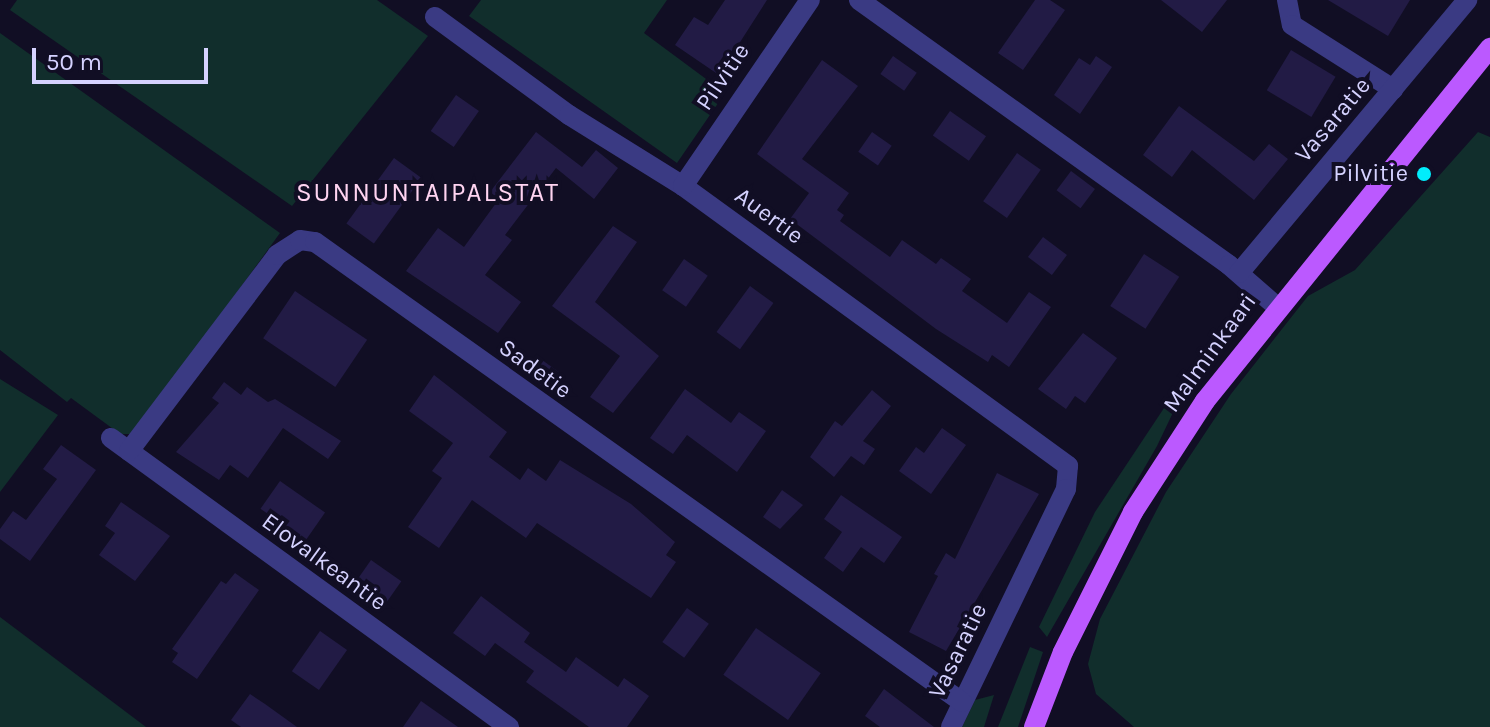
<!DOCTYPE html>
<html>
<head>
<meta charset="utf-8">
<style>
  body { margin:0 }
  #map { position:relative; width:1490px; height:727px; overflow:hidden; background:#110e24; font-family:Karla,sans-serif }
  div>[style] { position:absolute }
  .green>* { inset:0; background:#112e2c }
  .building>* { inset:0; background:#221b45; transform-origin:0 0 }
  .minor>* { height:20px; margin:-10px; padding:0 10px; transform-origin:10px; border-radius:10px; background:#3a3a83 }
  .major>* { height:20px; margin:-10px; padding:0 10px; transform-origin:10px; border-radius:10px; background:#bb59ff }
  .dots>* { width:22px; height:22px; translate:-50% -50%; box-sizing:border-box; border:4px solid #110e24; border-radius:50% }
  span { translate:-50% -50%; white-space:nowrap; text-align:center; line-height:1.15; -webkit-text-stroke:8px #110e24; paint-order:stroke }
  .street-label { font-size:24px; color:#d5d2ff }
  .poi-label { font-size:24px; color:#d5d2ff }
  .right { translate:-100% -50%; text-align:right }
  .neighbourhood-label { font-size:26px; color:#ffd4f1; letter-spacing:2px }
  .scale { position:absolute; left:32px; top:48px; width:176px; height:36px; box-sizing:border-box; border:4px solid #d5d2ff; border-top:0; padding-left:10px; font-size:24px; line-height:28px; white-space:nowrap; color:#d5d2ff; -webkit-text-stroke:6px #110e24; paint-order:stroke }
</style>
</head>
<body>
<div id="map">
  <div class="green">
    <div style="clip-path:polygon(17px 0,377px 0,428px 36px,292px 206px,10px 10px)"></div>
    <div style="clip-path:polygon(481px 0,667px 0,644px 33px,725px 93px,677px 163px,469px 16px)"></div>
    <div style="clip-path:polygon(0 33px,280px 233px,134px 434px,120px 434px,71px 398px,67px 402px,0 350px)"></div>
    <div style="clip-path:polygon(1478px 132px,1490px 137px,1490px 727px,1134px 727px,1096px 694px,1088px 664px,1100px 619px,1166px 492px,1231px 394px,1308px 296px,1355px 270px)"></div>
    <div style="clip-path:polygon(0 379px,58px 415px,0 492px)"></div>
    <div style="clip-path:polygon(1172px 396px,1179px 400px,1157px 446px,1047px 637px,1039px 627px,1095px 512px)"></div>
    <div style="clip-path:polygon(0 617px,146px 727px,0 727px)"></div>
    <div style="clip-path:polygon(1030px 647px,1043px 652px,1018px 727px,998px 727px)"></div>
    <div style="clip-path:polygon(994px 695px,984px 727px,962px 727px,975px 700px)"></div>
  </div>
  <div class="building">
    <div style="clip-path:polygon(725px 0,767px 0,719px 75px,675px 45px,694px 17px,708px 25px)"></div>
    <div style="clip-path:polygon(1035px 0,1050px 0,1065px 10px,1023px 70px,998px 53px)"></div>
    <div style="clip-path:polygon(1161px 0,1227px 0,1202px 32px)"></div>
    <div style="clip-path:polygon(1328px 0,1410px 0,1388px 36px)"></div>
    <div style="left:1291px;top:50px;width:52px;height:47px;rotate:31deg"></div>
    <div style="left:893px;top:56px;width:29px;height:22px;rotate:35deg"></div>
    <div style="clip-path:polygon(1096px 56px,1112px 67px,1080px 114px,1054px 95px,1079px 58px,1090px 65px)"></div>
    <div style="clip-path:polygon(822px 60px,858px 86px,802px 159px,849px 193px,837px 210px,844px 215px,840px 221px,890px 257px,902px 240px,936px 264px,941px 258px,971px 279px,962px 291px,1007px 323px,1029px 292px,1051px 307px,1009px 367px,992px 355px,988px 362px,936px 329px,790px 219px,809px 193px,757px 154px)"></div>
    <div style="left:456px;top:95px;width:28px;height:44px;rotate:35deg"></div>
    <div style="clip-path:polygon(1179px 106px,1254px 161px,1269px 144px,1288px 159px,1254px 200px,1192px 150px,1172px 177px,1143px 155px)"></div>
    <div style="left:950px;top:111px;width:44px;height:30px;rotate:35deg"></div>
    <div style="clip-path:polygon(536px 132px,582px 167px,596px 150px,618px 168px,594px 199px,556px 168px,505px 235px,512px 240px,485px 275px,521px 302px,498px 333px,406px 271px,438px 228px,464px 247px,499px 199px,490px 192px)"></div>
    <div style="left:872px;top:132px;width:24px;height:24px;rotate:35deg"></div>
    <div style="left:1017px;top:153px;width:29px;height:59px;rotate:35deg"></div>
    <div style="left:394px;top:158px;width:34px;height:81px;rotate:36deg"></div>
    <div style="left:1071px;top:171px;width:30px;height:24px;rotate:37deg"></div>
    <div style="clip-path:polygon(613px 226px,637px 242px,595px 302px,659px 356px,613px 413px,590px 397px,620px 356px,552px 306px)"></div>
    <div style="left:1043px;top:237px;width:30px;height:25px;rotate:37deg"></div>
    <div style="left:1144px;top:254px;width:42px;height:62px;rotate:33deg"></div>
    <div style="left:684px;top:259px;width:29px;height:38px;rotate:35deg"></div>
    <div style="left:750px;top:286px;width:29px;height:57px;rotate:36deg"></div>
    <div style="left:295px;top:291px;width:87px;height:57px;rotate:34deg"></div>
    <div style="clip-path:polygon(1083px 333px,1117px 358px,1085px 403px,1075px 396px,1066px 409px,1038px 389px)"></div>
    <div style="left:538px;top:357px;width:26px;height:21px;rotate:36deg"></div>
    <div style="clip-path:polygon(434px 375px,507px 432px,489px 457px,520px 480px,528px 468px,546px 481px,560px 460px,631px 504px,675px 542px,666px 555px,676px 562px,651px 598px,537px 523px,526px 538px,472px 500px,439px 548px,408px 527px,442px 478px,432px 471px,453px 443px,409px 411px)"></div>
    <div style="clip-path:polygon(224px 382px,241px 395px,247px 387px,268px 402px,275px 399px,341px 441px,328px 459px,283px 428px,248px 478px,230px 465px,219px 480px,176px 452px,219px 403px,212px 398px)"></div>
    <div style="clip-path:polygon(685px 389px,731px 423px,739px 412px,766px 431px,737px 472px,687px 435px,673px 454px,650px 438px)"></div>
    <div style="clip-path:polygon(872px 390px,891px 406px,863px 441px,875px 449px,864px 465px,851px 456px,834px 477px,810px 457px,835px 421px,842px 426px)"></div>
    <div style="clip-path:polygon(942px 428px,966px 445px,931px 494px,899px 471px,916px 447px,924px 453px)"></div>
    <div style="clip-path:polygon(61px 445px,96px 470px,30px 561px,0 539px,0 529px,13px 511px,26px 520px,57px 479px,43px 469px)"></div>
    <div style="clip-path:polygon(997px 473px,1039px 494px,946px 651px,909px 632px,938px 576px,934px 574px,946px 553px,955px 559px)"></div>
    <div style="left:280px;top:481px;width:55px;height:34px;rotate:35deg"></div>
    <div style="clip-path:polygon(782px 490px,803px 505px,780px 529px,763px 517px)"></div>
    <div style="clip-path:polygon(841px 495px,902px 537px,884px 563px,861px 547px,843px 572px,824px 558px,842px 532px,824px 519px)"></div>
    <div style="clip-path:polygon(121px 502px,170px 536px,135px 581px,99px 555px,115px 533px,105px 526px)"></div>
    <div style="left:371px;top:560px;width:37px;height:25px;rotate:35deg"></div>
    <div style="clip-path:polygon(235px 573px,259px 590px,197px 679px,172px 662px,178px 653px,172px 649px,221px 581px,226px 584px)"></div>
    <div style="clip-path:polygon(481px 596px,530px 633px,524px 642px,566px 672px,576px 657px,618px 687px,624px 678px,649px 696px,627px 727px,589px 727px,526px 682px,534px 671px,495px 643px,485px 656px,453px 633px)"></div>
    <div style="left:687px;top:608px;width:27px;height:42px;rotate:36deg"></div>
    <div style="left:756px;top:628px;width:79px;height:57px;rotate:35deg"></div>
    <div style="left:320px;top:631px;width:33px;height:49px;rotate:35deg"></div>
    <div style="clip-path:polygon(884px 689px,934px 727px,880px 727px,865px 716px)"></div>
    <div style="clip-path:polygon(250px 694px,265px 704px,297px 727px,241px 727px,231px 720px)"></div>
    <div style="clip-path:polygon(421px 701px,458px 727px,403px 727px)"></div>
  </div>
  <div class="minor">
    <div style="left:859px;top:0;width:455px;rotate:35.6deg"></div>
    <div style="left:1229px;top:265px;width:62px;rotate:41.1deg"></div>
    <div style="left:1287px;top:0;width:25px;rotate:79deg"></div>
    <div style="left:1292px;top:25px;width:120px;rotate:32.4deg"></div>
    <div style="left:435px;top:17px;width:166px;rotate:36.2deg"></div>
    <div style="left:569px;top:115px;width:134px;rotate:31.9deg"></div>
    <div style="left:683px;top:186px;width:476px;rotate:36deg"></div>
    <div style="left:1068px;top:466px;width:23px;rotate:95deg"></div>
    <div style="left:1066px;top:489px;width:264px;rotate:115.8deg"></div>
    <div style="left:683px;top:186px;width:225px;rotate:-55.7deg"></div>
    <div style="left:1239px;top:273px;width:356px;rotate:-50.1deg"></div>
    <div style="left:111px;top:438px;width:492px;rotate:36deg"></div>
    <div style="left:129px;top:451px;width:246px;rotate:-52.9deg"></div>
    <div style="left:277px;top:255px;width:27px;rotate:-33deg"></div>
    <div style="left:300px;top:240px;width:15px;rotate:8deg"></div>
    <div style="left:315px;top:242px;width:794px;rotate:35.41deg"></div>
  </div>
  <div class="major">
    <div style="left:1034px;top:727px;width:80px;rotate:-68.9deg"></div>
    <div style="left:1063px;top:652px;width:157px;rotate:-63.4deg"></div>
    <div style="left:1133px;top:512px;width:132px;rotate:-57deg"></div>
    <div style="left:1205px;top:401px;width:454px;rotate:-51.1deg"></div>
  </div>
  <div class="dots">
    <div style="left:1424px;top:174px;background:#01edfc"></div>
  </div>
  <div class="street-label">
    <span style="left:723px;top:77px;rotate:-56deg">Pilvitie</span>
    <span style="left:1333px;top:120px;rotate:-50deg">Vasaratie</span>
    <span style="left:769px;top:216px;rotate:36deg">Auertie</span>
    <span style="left:1210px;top:353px;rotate:-54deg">Malminkaari</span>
    <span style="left:535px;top:369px;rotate:36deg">Sadetie</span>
    <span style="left:324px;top:562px;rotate:36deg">Elovalkeantie</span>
    <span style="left:958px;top:651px;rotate:-64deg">Vasaratie</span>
  </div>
  <div class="poi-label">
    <span class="right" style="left:1408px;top:174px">Pilvitie</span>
  </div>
  <div class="neighbourhood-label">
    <span style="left:428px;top:193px">SUNNUNTAIPALSTAT</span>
  </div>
  <div class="scale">50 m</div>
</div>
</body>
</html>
